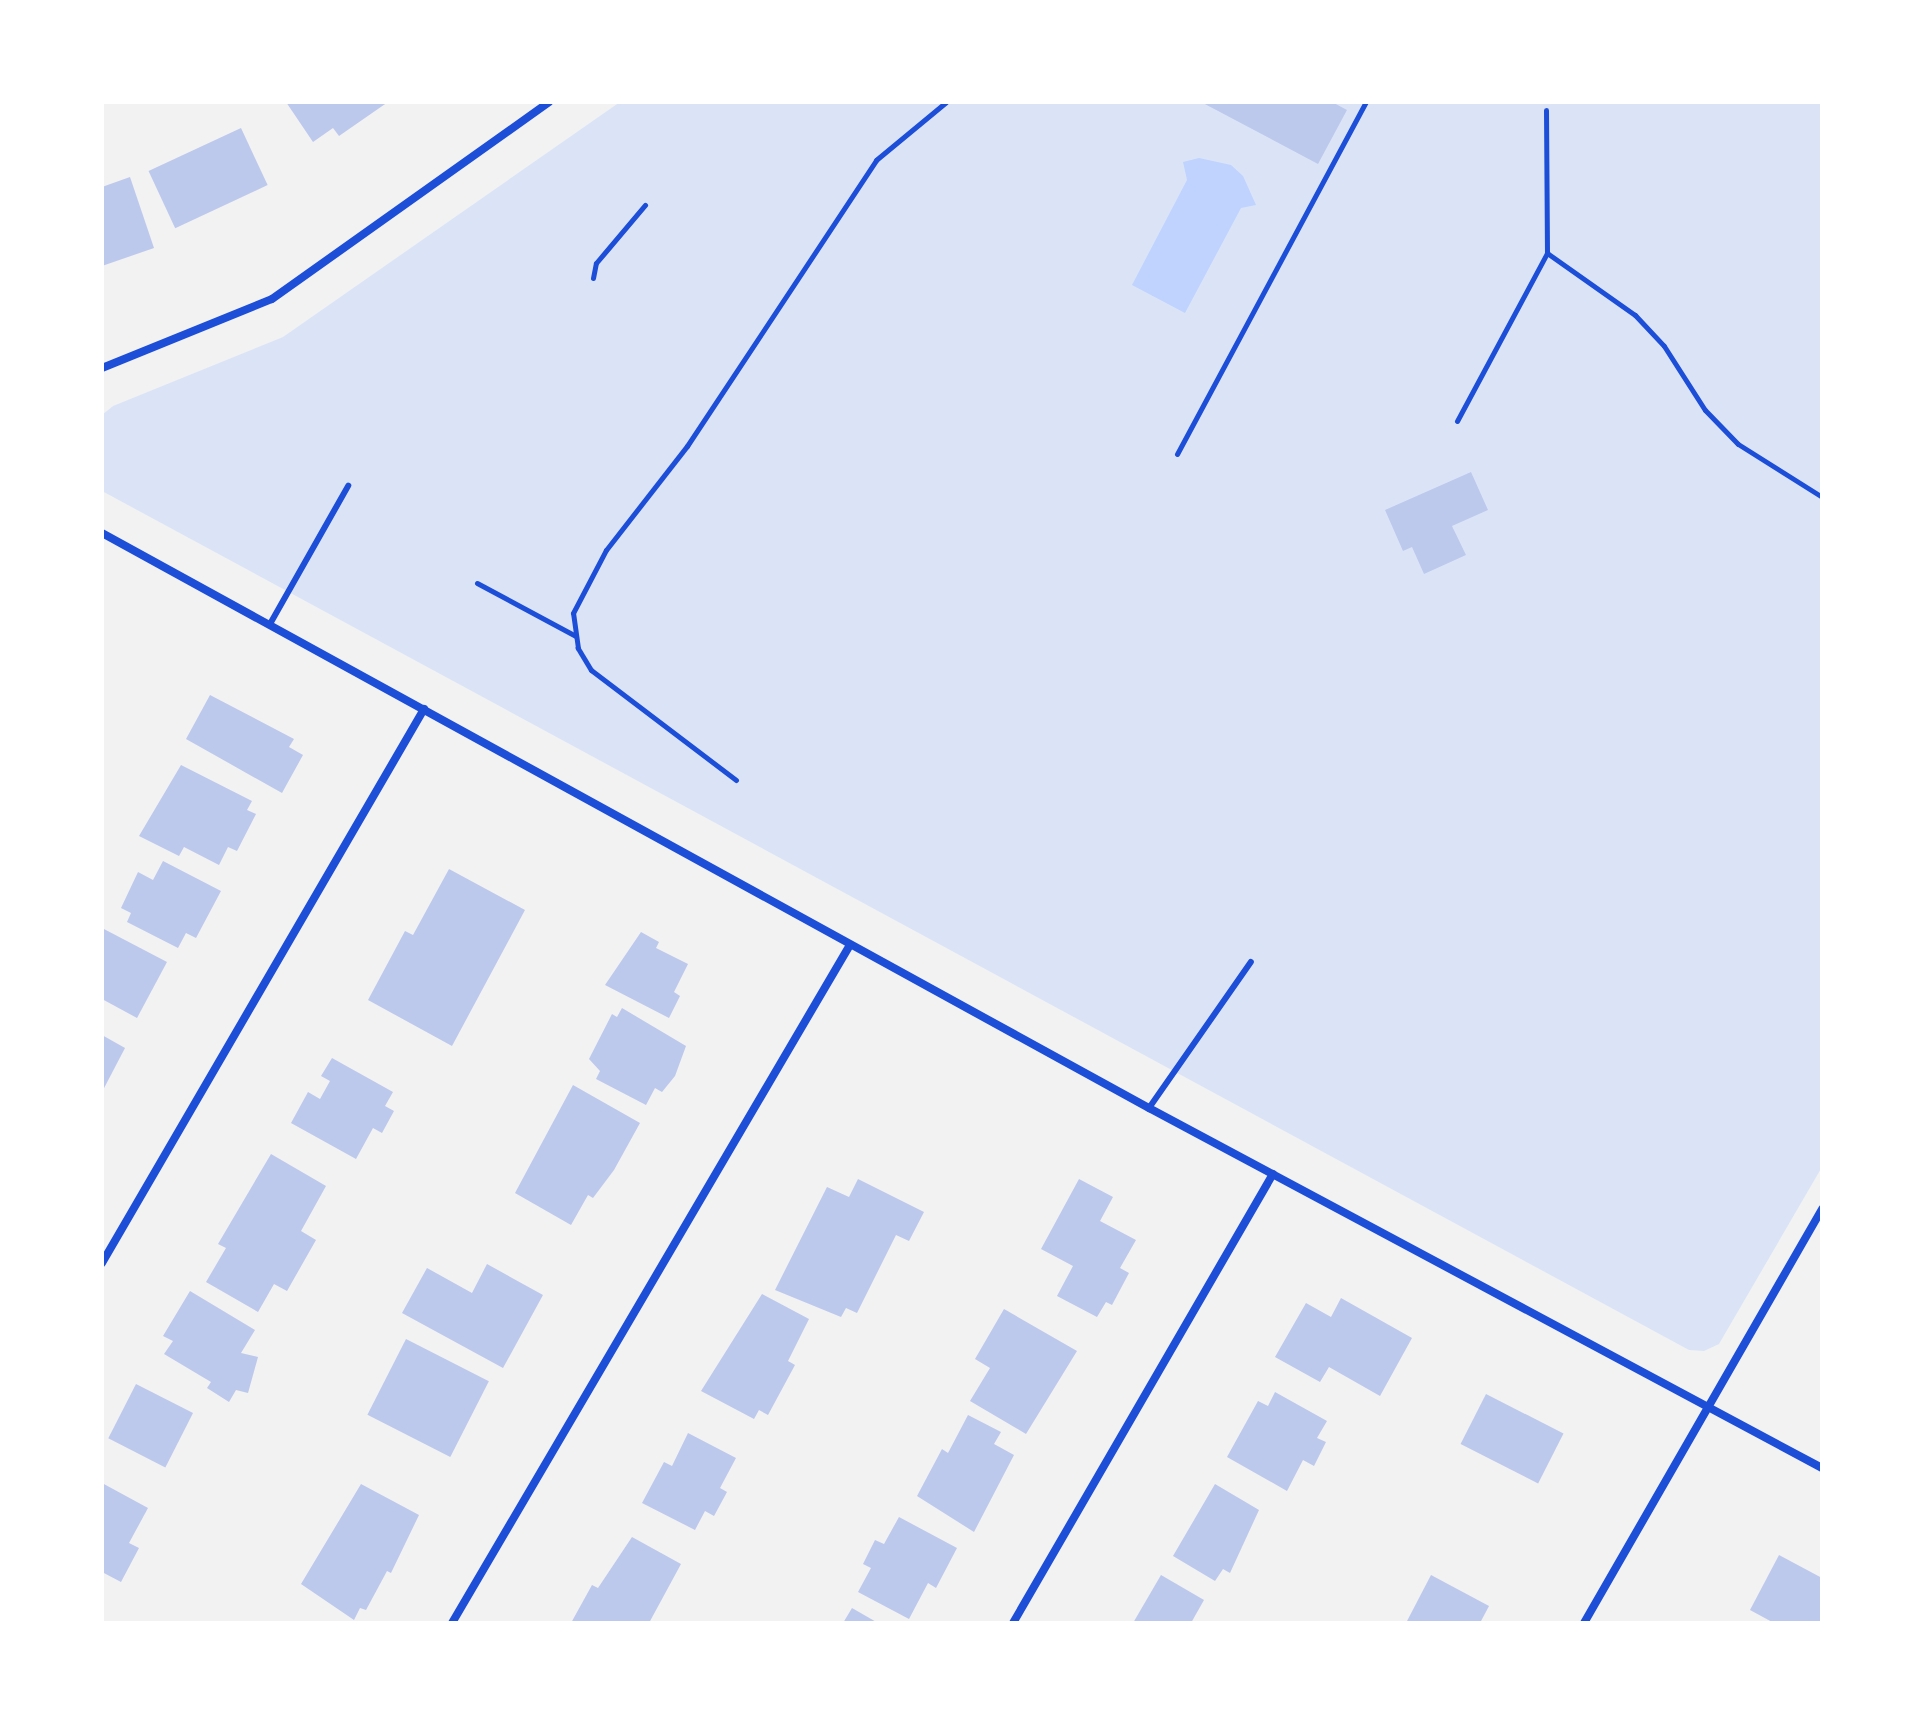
<!DOCTYPE html>
<html>
<head>
<meta charset="utf-8">
<style>
  body { margin:0 }
  #map { position:relative; width:1924px; height:1725px; overflow:hidden; background:#f2f2f2; font-family:"DejaVu Sans",sans-serif }
  div>[style] { position:absolute }
  .green>* { inset:0; background:#dbe4f7 }
  .water>* { inset:0; background:#bfd3fe }
  .building>* { inset:0; background:#bdc9ec; transform-origin:0 0 }
  .path>* { height:5px; margin:-2.5px; padding:0 2.5px; transform-origin:2.5px; border-radius:2.5px; background:#1d4ed8 }
  .service>* { height:6px; margin:-3px; padding:0 3px; transform-origin:3px; border-radius:3px; background:#1d4ed8 }
  .minor>* { height:8px; margin:-4px; padding:0 4px; transform-origin:4px; border-radius:4px; background:#1d4ed8 }
  span { translate:-50% -50%; white-space:nowrap; text-align:center; line-height:1.15; -webkit-text-stroke:6px #fff; paint-order:stroke }
  .frame { position:absolute; inset:0; border:104px solid #fff; pointer-events:none }
</style>
</head>
<body>
<div id="map">
  <div class="green">
    <div style="clip-path:polygon(620px 102px,1822px 102px,1822px 1167px,1719px 1344px,1704px 1351px,1689px 1350px,102px 491px,102px 415px,113px 406px,283px 337px)"></div>
  </div>
  <div class="water">
    <div style="clip-path:polygon(1199px 158px,1231px 165px,1243px 176px,1256px 205px,1241px 208px,1185px 313px,1132px 285px,1187px 180px,1183px 162px)"></div>
  </div>
  <div class="building">
    <div style="clip-path:polygon(286px 102px,388px 102px,339px 136px,333px 128px,313px 142px)"></div>
    <div style="clip-path:polygon(1201px 102px,1332px 102px,1347px 110px,1318px 164px)"></div>
    <div style="left:241px;top:128px;width:63px;height:102px;rotate:65deg"></div>
    <div style="clip-path:polygon(130px 177px,154px 248px,102px 266px,102px 187px)"></div>
    <div style="clip-path:polygon(1471px 472px,1488px 510px,1452px 526px,1466px 555px,1424px 574px,1412px 547px,1403px 551px,1385px 510px)"></div>
    <div style="clip-path:polygon(210px 695px,294px 739px,289px 747px,303px 755px,282px 793px,186px 739px)"></div>
    <div style="clip-path:polygon(181px 765px,252px 801px,247px 810px,256px 814px,237px 851px,228px 847px,219px 865px,184px 847px,179px 856px,139px 836px)"></div>
    <div style="clip-path:polygon(163px 861px,221px 891px,196px 938px,186px 933px,178px 948px,127px 922px,131px 913px,121px 908px,138px 872px,153px 880px)"></div>
    <div style="clip-path:polygon(449px 869px,525px 910px,452px 1046px,368px 1000px,405px 931px,413px 935px)"></div>
    <div style="clip-path:polygon(102px 928px,167px 962px,137px 1018px,102px 999px)"></div>
    <div style="clip-path:polygon(641px 932px,659px 942px,656px 948px,688px 964px,674px 992px,680px 996px,669px 1018px,605px 985px)"></div>
    <div style="clip-path:polygon(622px 1008px,686px 1046px,675px 1076px,662px 1092px,655px 1088px,646px 1105px,596px 1079px,600px 1071px,589px 1059px,612px 1014px,617px 1017px)"></div>
    <div style="clip-path:polygon(102px 1035px,125px 1048px,102px 1092px)"></div>
    <div style="clip-path:polygon(332px 1058px,393px 1092px,385px 1106px,394px 1111px,382px 1133px,373px 1128px,356px 1159px,291px 1123px,308px 1092px,320px 1099px,330px 1081px,321px 1076px)"></div>
    <div style="clip-path:polygon(573px 1085px,640px 1123px,614px 1170px,593px 1198px,588px 1195px,571px 1225px,515px 1193px)"></div>
    <div style="clip-path:polygon(271px 1154px,326px 1186px,301px 1231px,316px 1240px,287px 1291px,274px 1284px,258px 1312px,206px 1282px,226px 1248px,218px 1244px)"></div>
    <div style="clip-path:polygon(858px 1179px,924px 1212px,909px 1241px,896px 1235px,857px 1313px,846px 1308px,841px 1317px,775px 1290px,827px 1187px,849px 1197px)"></div>
    <div style="clip-path:polygon(1079px 1179px,1113px 1197px,1100px 1221px,1136px 1240px,1120px 1268px,1129px 1273px,1112px 1305px,1106px 1302px,1097px 1317px,1057px 1296px,1073px 1266px,1041px 1249px)"></div>
    <div style="clip-path:polygon(487px 1264px,543px 1295px,503px 1368px,402px 1313px,427px 1268px,472px 1293px)"></div>
    <div style="clip-path:polygon(190px 1291px,255px 1330px,241px 1353px,258px 1357px,248px 1393px,236px 1390px,229px 1402px,207px 1388px,211px 1382px,164px 1354px,173px 1341px,163px 1336px)"></div>
    <div style="clip-path:polygon(762px 1294px,809px 1319px,788px 1361px,795px 1365px,768px 1415px,759px 1410px,754px 1419px,701px 1391px)"></div>
    <div style="clip-path:polygon(1341px 1298px,1412px 1338px,1380px 1396px,1329px 1367px,1320px 1382px,1275px 1357px,1306px 1303px,1331px 1317px)"></div>
    <div style="clip-path:polygon(1004px 1309px,1077px 1351px,1026px 1434px,970px 1401px,990px 1368px,975px 1359px)"></div>
    <div style="left:406px;top:1339px;width:93px;height:85px;rotate:27deg"></div>
    <div style="left:136px;top:1384px;width:64px;height:61px;rotate:27deg"></div>
    <div style="clip-path:polygon(1275px 1392px,1327px 1421px,1317px 1438px,1326px 1442px,1314px 1466px,1303px 1460px,1287px 1491px,1227px 1457px,1258px 1401px,1268px 1406px)"></div>
    <div style="left:1486px;top:1394px;width:87px;height:56px;rotate:27deg"></div>
    <div style="clip-path:polygon(968px 1415px,1001px 1432px,994px 1444px,1014px 1455px,974px 1532px,917px 1496px,942px 1449px,948px 1453px)"></div>
    <div style="clip-path:polygon(688px 1433px,736px 1458px,720px 1488px,727px 1492px,714px 1516px,705px 1511px,695px 1530px,642px 1503px,664px 1462px,672px 1466px)"></div>
    <div style="clip-path:polygon(102px 1483px,148px 1508px,129px 1543px,139px 1548px,121px 1582px,102px 1572px)"></div>
    <div style="clip-path:polygon(361px 1484px,419px 1515px,391px 1573px,387px 1571px,366px 1610px,360px 1608px,354px 1620px,301px 1584px)"></div>
    <div style="clip-path:polygon(1215px 1484px,1259px 1510px,1230px 1573px,1223px 1569px,1215px 1581px,1173px 1556px)"></div>
    <div style="clip-path:polygon(899px 1517px,957px 1548px,936px 1588px,928px 1583px,909px 1619px,858px 1592px,871px 1568px,863px 1564px,875px 1540px,884px 1544px)"></div>
    <div style="clip-path:polygon(632px 1537px,681px 1564px,649px 1623px,571px 1623px,592px 1585px,598px 1588px)"></div>
    <div style="clip-path:polygon(1779px 1555px,1822px 1578px,1822px 1623px,1774px 1623px,1750px 1610px)"></div>
    <div style="clip-path:polygon(1161px 1575px,1204px 1600px,1191px 1623px,1133px 1623px)"></div>
    <div style="clip-path:polygon(1431px 1575px,1489px 1606px,1480px 1623px,1406px 1623px)"></div>
    <div style="clip-path:polygon(852px 1608px,878px 1623px,843px 1623px)"></div>
  </div>
  <div class="path">
    <div style="left:1546px;top:110px;width:143px;rotate:89.6deg"></div>
    <div style="left:1547px;top:253px;width:108px;rotate:35.2deg"></div>
    <div style="left:1635px;top:315px;width:42px;rotate:46.9deg"></div>
    <div style="left:1664px;top:346px;width:76px;rotate:57.4deg"></div>
    <div style="left:1705px;top:410px;width:47px;rotate:45.9deg"></div>
    <div style="left:1738px;top:444px;width:99px;rotate:32.2deg"></div>
    <div style="left:593px;top:278px;width:15px;rotate:-79deg"></div>
    <div style="left:596px;top:263px;width:76px;rotate:-49.8deg"></div>
    <div style="left:1457px;top:421px;width:191px;rotate:-61.8deg"></div>
    <div style="left:1177px;top:454px;width:400px;rotate:-61.8deg"></div>
    <div style="left:477px;top:583px;width:112px;rotate:28.2deg"></div>
    <div style="left:736px;top:780px;width:182px;rotate:-142.8deg"></div>
    <div style="left:591px;top:670px;width:26px;rotate:-121deg"></div>
    <div style="left:578px;top:648px;width:35px;rotate:-98deg"></div>
    <div style="left:573px;top:613px;width:71px;rotate:-62.4deg"></div>
    <div style="left:606px;top:550px;width:132px;rotate:-52.1deg"></div>
    <div style="left:687px;top:446px;width:343px;rotate:-56.5deg"></div>
    <div style="left:876px;top:160px;width:91px;rotate:-39.6deg"></div>
  </div>
  <div class="service">
    <div style="left:270px;top:624px;width:159px;rotate:-60.5deg"></div>
    <div style="left:1149px;top:1108px;width:178px;rotate:-55.1deg"></div>
  </div>
  <div class="minor">
    <div style="left:102px;top:368px;width:183px;rotate:-22.1deg"></div>
    <div style="left:272px;top:299px;width:340px;rotate:-35.4deg"></div>
    <div style="left:102px;top:533px;width:1195px;rotate:28.78deg"></div>
    <div style="left:1149px;top:1108px;width:763px;rotate:28.14deg"></div>
    <div style="left:102px;top:1263px;width:641px;rotate:-59.83deg"></div>
    <div style="left:452px;top:1623px;width:786px;rotate:-59.59deg"></div>
    <div style="left:1013px;top:1623px;width:519px;rotate:-59.93deg"></div>
    <div style="left:1584px;top:1623px;width:478px;rotate:-60.1deg"></div>
  </div>
  <div class="frame"></div>
</div>
</body>
</html>
